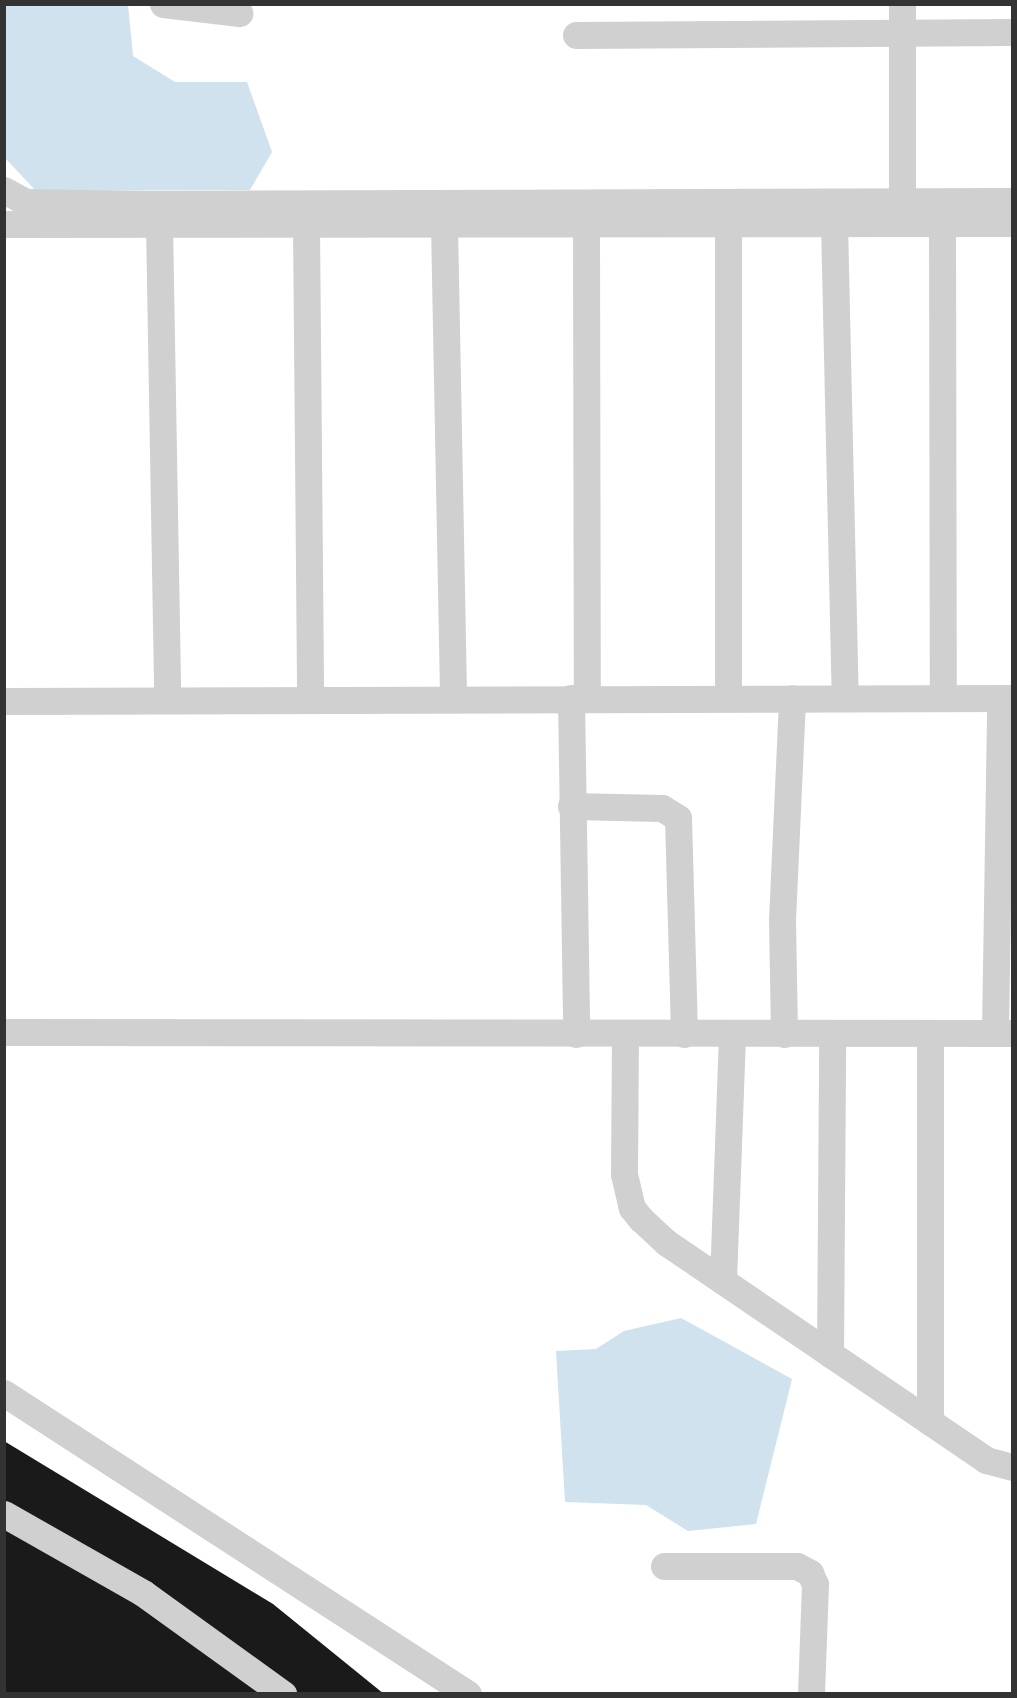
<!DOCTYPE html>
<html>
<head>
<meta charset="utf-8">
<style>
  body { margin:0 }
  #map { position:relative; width:1017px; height:1698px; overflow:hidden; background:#fff; font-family:"Roboto Condensed",sans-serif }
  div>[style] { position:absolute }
  .water>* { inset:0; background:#cfe2ee }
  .building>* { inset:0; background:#1a1a1a }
  .minor>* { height:27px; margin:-13.5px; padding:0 13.5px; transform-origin:13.5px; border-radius:13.5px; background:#d0d0d0 }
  span { translate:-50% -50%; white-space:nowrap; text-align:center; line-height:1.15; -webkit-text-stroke:6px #fff; paint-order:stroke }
  .frame { position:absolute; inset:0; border:6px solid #333; pointer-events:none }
</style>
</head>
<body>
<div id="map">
  <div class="water">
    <div style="clip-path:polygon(5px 4px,128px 5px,133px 56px,175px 82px,247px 82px,272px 152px,250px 190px,36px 191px,5px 158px)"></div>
    <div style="clip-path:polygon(681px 1318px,792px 1379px,756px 1524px,688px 1531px,646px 1505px,565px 1502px,556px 1351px,596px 1349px,624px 1331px)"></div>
  </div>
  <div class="building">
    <div style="clip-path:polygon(4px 1441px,273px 1604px,384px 1694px,4px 1694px)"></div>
  </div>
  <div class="minor">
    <div style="left:163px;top:4px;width:77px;rotate:6.8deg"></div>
    <div style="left:902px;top:4px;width:198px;rotate:90deg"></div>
    <div style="left:576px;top:35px;width:436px;rotate:-0.4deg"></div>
    <div style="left:4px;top:190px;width:25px;rotate:29deg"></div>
    <div style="left:26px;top:202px;width:120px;rotate:1deg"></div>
    <div style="left:146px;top:204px;width:866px;rotate:-0.2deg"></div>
    <div style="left:834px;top:223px;width:475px;rotate:88.7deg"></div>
    <div style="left:942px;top:223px;width:475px;rotate:89.9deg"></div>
    <div style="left:4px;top:224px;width:1008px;rotate:-0.06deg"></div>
    <div style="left:159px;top:224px;width:474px;rotate:89deg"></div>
    <div style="left:306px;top:224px;width:474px;rotate:89.5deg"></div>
    <div style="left:444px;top:224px;width:474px;rotate:88.9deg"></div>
    <div style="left:586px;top:224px;width:474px;rotate:89.9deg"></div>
    <div style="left:571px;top:698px;width:336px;rotate:89.1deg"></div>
    <div style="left:728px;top:698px;width:474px;rotate:-90deg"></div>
    <div style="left:4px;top:701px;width:1008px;rotate:-0.17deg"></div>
    <div style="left:571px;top:806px;width:91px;rotate:1.3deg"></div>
    <div style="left:662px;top:808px;width:19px;rotate:32deg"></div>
    <div style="left:678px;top:818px;width:216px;rotate:88.4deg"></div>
    <div style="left:4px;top:1032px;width:1008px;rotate:0.06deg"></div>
    <div style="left:930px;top:1033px;width:389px;rotate:90deg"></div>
    <div style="left:995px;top:1033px;width:335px;rotate:-89.1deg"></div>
    <div style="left:625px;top:1034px;width:140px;rotate:90.4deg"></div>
    <div style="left:624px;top:1174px;width:35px;rotate:77deg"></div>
    <div style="left:632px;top:1208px;width:14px;rotate:51deg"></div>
    <div style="left:641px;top:1219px;width:35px;rotate:43deg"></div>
    <div style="left:667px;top:1243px;width:386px;rotate:34.2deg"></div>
    <div style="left:986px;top:1460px;width:27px;rotate:15deg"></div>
    <div style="left:784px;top:1034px;width:114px;rotate:-91deg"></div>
    <div style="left:782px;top:920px;width:222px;rotate:-87.4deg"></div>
    <div style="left:723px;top:1281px;width:247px;rotate:-87.9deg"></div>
    <div style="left:830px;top:1354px;width:321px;rotate:-89.6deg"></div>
    <div style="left:4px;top:1393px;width:553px;rotate:32.97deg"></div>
    <div style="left:4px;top:1514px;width:160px;rotate:29.6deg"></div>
    <div style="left:143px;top:1593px;width:173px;rotate:35.8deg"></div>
    <div style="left:664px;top:1566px;width:133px"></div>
    <div style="left:797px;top:1566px;width:15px;rotate:28deg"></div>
    <div style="left:810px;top:1573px;width:12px;rotate:66deg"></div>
    <div style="left:815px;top:1584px;width:110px;rotate:92.1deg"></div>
  </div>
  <div class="frame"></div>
</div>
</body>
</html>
